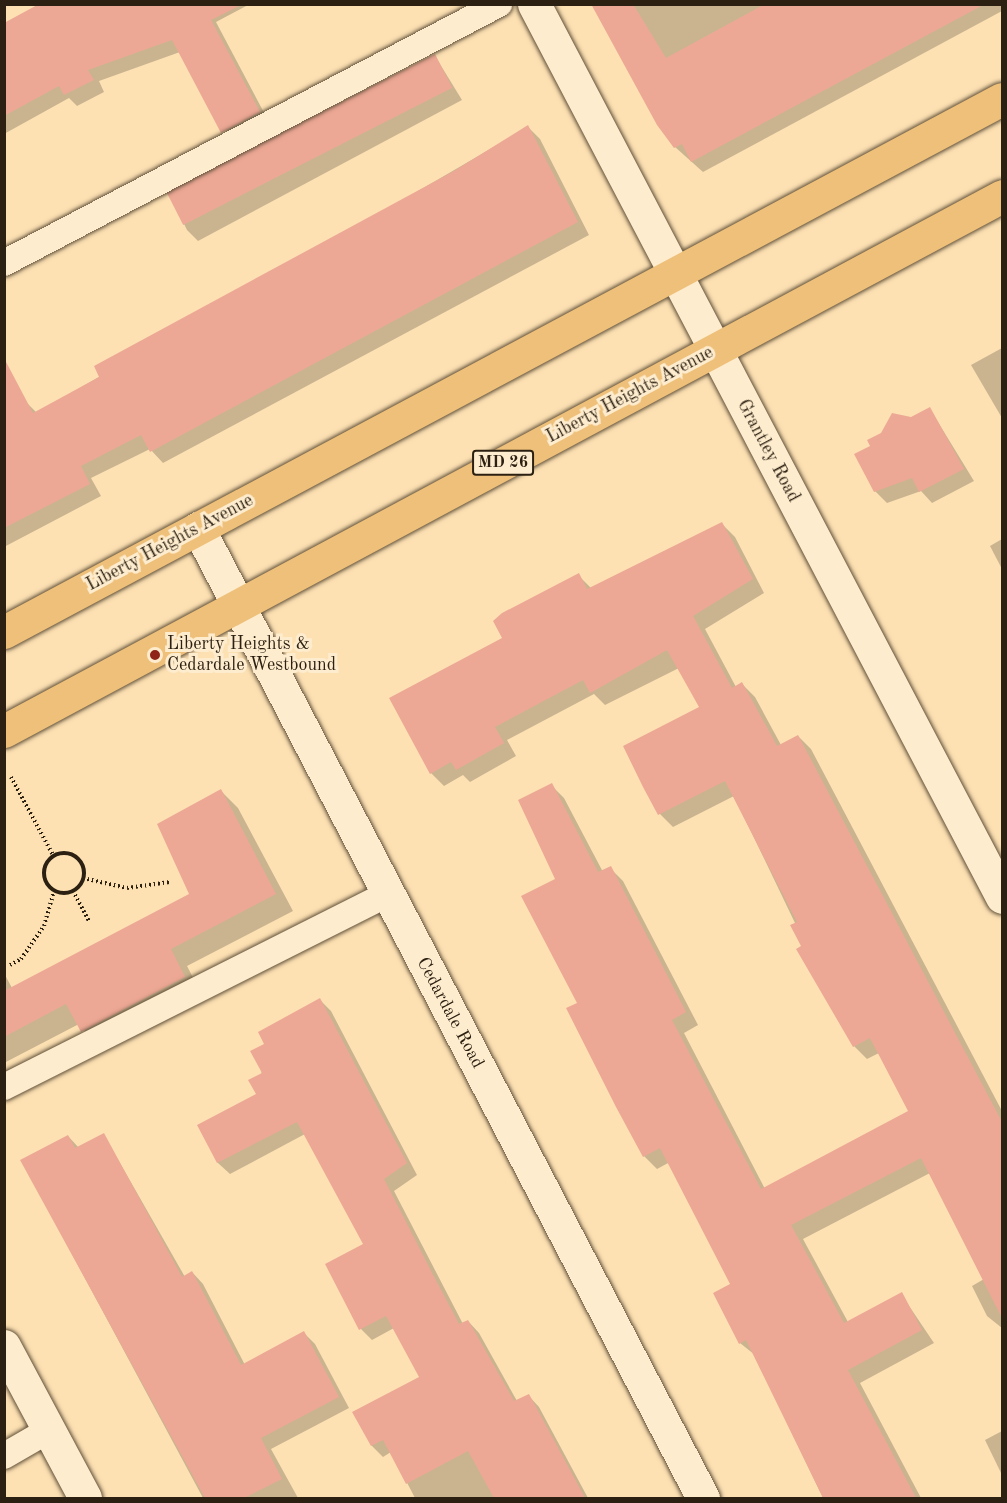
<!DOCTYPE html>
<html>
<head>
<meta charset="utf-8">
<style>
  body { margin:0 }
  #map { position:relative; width:1007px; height:1503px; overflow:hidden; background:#fde1b3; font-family:"Old Standard TT",serif }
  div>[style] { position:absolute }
  .shadow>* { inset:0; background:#0003 }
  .building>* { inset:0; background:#eda895; transform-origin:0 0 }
  .path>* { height:4px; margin-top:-2px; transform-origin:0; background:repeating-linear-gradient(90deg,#2b2011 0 1.5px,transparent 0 4.5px) }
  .path>.ring { margin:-2px; padding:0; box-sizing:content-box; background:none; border:4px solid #2b2011; border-radius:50% }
  .roads { filter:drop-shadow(0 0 2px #60503a) drop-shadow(0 0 2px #60503a) }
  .lane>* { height:26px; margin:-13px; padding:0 13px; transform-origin:13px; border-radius:13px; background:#feecce }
  .street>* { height:33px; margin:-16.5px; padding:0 16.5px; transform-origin:16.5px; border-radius:16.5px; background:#feecce }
  .secondary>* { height:33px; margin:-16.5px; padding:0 16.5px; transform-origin:16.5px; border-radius:16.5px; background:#feecce }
  .primary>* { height:33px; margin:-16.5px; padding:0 16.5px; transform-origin:16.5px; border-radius:16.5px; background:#eec07a }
  .dots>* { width:16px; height:16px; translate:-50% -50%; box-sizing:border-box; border:3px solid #feecce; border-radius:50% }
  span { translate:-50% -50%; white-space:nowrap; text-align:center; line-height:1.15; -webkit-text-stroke:6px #feecce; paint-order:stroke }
  .shield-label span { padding:2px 4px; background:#feecce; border:2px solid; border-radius:4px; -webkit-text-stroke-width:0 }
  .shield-label { font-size:16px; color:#2b2011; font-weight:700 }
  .street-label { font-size:18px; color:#2b2011 }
  .poi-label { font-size:18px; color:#2b2011 }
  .left { translate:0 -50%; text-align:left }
  .frame { position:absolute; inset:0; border:6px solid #2b2011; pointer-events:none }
</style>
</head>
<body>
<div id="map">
  <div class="shadow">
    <div style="clip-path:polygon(45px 4px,250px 4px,216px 22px,270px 124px,234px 143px,180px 52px,99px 81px,104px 92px,77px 106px,69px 98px,4px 134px,4px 26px)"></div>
    <div style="clip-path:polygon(593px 4px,1002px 4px,1002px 11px,703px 172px,675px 147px)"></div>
    <div style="clip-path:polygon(435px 56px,462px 100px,198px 241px,187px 230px,170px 195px)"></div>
    <div style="clip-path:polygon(528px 127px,540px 139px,589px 235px,163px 463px,150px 449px,91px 478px,101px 496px,4px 547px,4px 414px,27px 403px,37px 413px)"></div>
    <div style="clip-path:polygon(1002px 348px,1002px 418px,971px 365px)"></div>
    <div style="clip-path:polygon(930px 409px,974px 481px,932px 503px,921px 491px,887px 503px,875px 491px,872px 447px)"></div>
    <div style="clip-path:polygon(722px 524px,735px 537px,764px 593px,705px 629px,736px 687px,742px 684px,755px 697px,781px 745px,798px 736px,811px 749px,1002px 1111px,1002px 1328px,987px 1316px,972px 1286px,984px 1279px,930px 1173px,803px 1239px,848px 1322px,901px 1294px,934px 1343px,860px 1383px,921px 1498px,823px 1498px,755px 1355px,740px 1343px,732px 1285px,670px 1162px,657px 1169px,644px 1156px,579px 1003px,557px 879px,551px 785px,564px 798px,603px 872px,610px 868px,623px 881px,698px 1025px,684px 1033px,765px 1189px,910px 1112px,879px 1053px,867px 1059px,854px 1046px,734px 796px,673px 827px,660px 814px,625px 747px,701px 708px,679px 668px,605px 705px,594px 694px,507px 740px,516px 756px,470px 782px,463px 775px,444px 786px,431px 773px,504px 638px,578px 575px,591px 588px)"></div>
    <div style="clip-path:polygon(1002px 539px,1002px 569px,990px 546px)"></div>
    <div style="clip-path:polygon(221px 791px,238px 808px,293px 911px,187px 966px,202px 995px,99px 1048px,79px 1024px,4px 1063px,4px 973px,12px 988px,191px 895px)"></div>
    <div style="clip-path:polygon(320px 1000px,331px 1011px,417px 1175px,394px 1191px,463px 1324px,468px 1321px,479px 1333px,517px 1401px,528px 1395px,539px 1407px,588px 1498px,415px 1498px,391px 1452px,383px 1457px,372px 1446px,354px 1413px,421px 1378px,394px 1328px,372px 1340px,361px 1329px,365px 1245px,305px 1134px,230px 1174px,218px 1163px,199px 1125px,258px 1095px,266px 1044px)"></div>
    <div style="clip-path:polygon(104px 1135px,185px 1277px,192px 1272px,203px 1284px,245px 1365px,304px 1333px,315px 1344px,349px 1408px,271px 1449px,298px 1498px,203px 1498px,22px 1161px,68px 1136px,79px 1148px)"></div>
    <div style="clip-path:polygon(1002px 1431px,1002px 1475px,985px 1440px)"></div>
  </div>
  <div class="building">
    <div style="clip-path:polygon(39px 4px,243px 4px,211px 20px,260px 112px,221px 133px,172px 40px,88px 70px,94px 80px,64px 95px,59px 86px,4px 116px,4px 23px)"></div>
    <div style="clip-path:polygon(591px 4px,633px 4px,666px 58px,765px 4px,985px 4px,691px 162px,682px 144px,674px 148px,657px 125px)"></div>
    <div style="left:435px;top:54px;width:38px;height:302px;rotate:63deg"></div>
    <div style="clip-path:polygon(528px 125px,578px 222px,150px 452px,141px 435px,81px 466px,90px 484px,4px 528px,4px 358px,33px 413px,99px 377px,94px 366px,454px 171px)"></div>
    <div style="clip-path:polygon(930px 407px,964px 469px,919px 492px,912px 478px,874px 492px,854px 454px,870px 446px,867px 440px,881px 433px,892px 413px,911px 417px)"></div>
    <div style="clip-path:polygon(722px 522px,753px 579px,693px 616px,732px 688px,742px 682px,777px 746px,798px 735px,1002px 1122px,1002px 1318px,921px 1158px,791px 1225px,844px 1323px,902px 1292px,922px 1330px,848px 1370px,916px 1498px,823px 1498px,746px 1340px,739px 1344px,713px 1293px,730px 1284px,660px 1148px,643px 1157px,616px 1107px,566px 1008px,577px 1003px,521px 896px,555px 879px,518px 800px,552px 783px,598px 872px,611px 866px,686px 1012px,672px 1020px,761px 1189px,908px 1111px,870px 1038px,853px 1047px,796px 949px,801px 946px,790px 925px,797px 922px,725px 781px,658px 815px,643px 787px,623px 746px,699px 707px,667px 650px,590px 693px,583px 680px,495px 727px,504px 743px,456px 770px,451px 762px,430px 774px,389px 698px,502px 638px,493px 621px,502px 613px,579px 573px,587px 589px)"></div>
    <div style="clip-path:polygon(221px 789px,276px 894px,171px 949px,185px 977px,81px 1032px,66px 1004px,4px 1037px,4px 991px,189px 894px,157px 824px)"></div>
    <div style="clip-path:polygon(320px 998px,407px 1163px,384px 1179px,432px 1273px,459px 1324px,468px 1320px,514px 1401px,529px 1394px,585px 1498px,494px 1498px,468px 1451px,406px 1484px,383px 1440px,371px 1446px,352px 1412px,419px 1377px,386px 1316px,359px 1330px,325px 1264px,363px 1244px,297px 1122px,217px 1163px,197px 1125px,256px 1094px,248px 1080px,262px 1073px,250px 1051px,264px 1044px,258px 1032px)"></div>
    <div style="clip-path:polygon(104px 1133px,182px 1277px,192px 1271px,241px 1365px,304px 1331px,339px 1397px,261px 1438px,282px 1479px,244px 1498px,205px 1498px,20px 1160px,68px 1135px,75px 1148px)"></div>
  </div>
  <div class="path">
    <div style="left:11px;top:777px;width:89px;rotate:61.7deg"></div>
    <div class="ring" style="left:44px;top:853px;width:36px;height:36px"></div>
    <div style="left:83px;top:878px;width:45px;rotate:12.8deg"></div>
    <div style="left:127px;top:888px;width:43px;rotate:-7.9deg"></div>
    <div style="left:73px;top:891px;width:34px;rotate:62deg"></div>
    <div style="left:10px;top:965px;width:13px;rotate:-29deg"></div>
    <div style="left:21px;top:959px;width:40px;rotate:-55.1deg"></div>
    <div style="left:44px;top:926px;width:36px;rotate:-74deg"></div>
  </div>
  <div class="roads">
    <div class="lane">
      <div style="left:4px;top:263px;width:559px;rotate:-27.62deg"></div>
      <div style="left:4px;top:1087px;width:430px;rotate:-26.7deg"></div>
      <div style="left:4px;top:1456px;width:52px;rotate:-30deg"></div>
    </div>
    <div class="street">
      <div style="left:198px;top:528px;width:1094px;rotate:62.5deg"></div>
      <div style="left:4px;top:1346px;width:172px;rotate:61.9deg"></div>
    </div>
    <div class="secondary">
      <div style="left:534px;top:4px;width:1008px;rotate:62.34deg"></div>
    </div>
    <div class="primary">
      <div style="left:4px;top:632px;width:1131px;rotate:-28.11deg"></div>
      <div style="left:4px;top:731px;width:1132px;rotate:-28.19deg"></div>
    </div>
  </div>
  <div class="dots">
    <div style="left:155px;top:655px;background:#8f2418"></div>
  </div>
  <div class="shield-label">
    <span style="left:503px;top:463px">MD 26</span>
  </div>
  <div class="street-label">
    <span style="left:630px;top:395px;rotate:-28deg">Liberty Heights Avenue</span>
    <span style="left:768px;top:451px;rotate:62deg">Grantley Road</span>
    <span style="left:170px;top:543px;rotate:-28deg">Liberty Heights Avenue</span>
    <span style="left:450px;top:1013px;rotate:62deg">Cedardale Road</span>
  </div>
  <div class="poi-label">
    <span class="left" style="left:167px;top:655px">Liberty Heights &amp;<br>Cedardale Westbound</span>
  </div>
  <div class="frame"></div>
</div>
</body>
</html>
